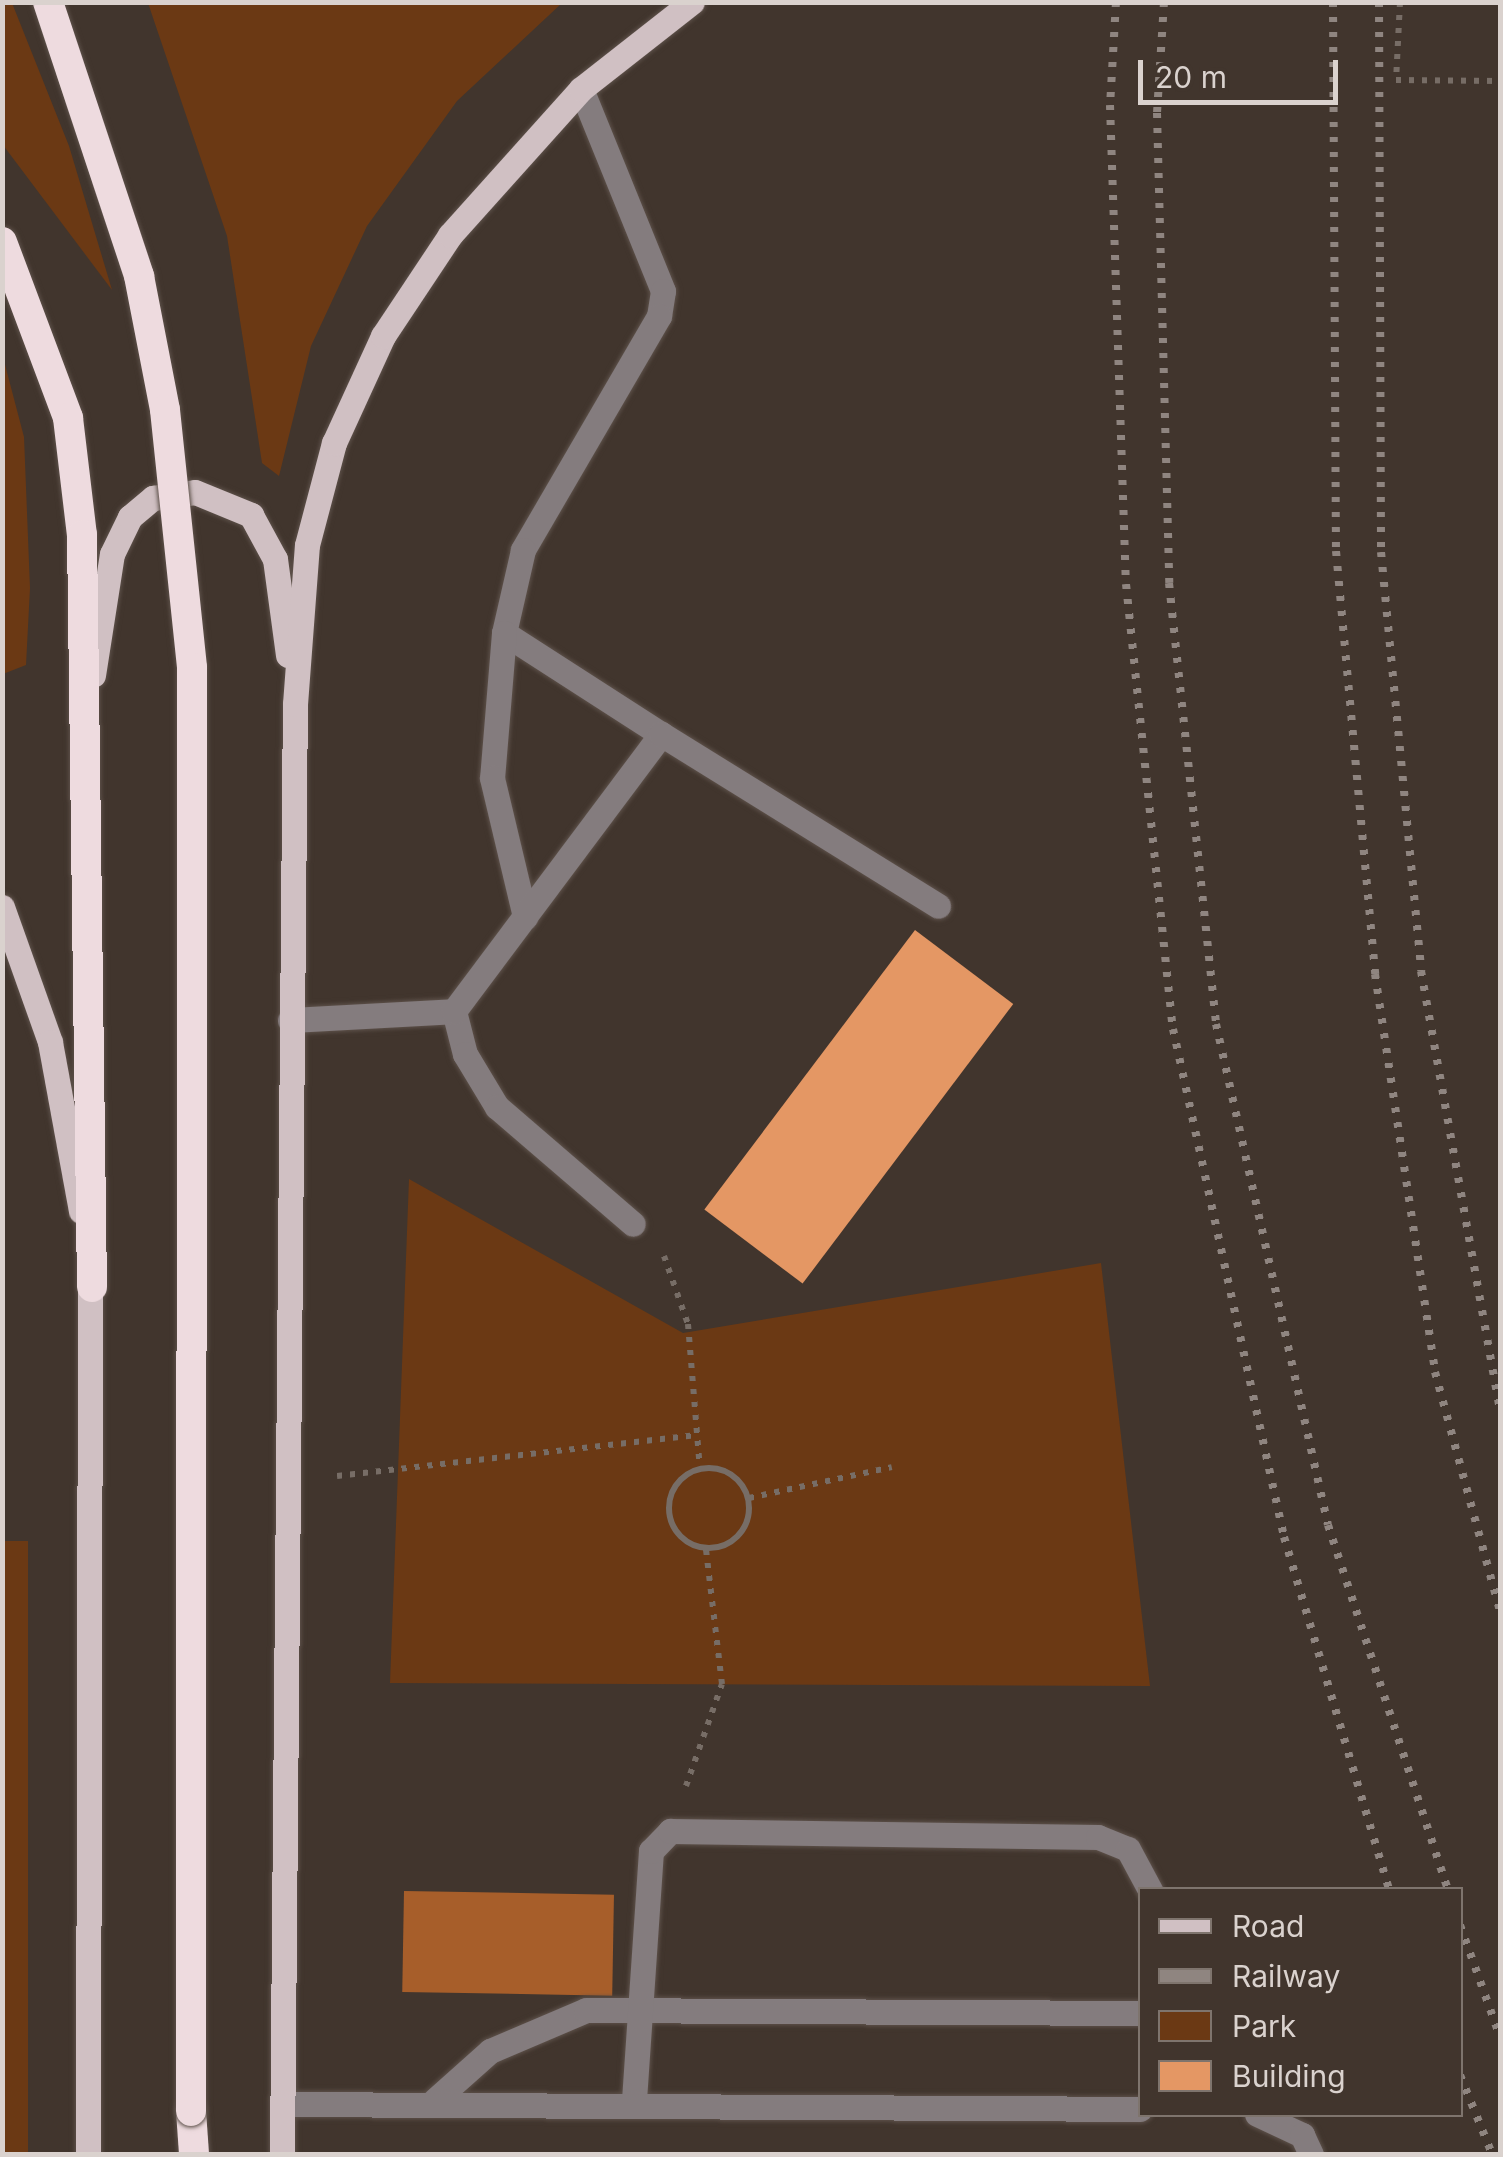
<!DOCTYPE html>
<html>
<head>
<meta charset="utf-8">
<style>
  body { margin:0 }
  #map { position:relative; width:1503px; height:2157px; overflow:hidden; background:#41352d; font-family:Inter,sans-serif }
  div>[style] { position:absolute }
  .green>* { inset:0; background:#6b3914; transform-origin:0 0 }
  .forest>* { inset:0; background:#a75e2a; transform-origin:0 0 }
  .building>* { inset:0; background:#e49764; transform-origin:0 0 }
  .path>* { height:6px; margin-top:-3px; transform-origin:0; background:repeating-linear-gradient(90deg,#776d66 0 5px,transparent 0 13px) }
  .path>.ring { margin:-3px; padding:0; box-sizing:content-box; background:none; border:6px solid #776d66; border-radius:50% }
  .roads { filter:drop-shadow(0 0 2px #5d514a) drop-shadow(0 0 2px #5d514a) }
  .minor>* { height:25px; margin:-12.5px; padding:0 12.5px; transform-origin:12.5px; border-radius:12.5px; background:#847c7e }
  .major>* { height:25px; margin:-12.5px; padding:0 12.5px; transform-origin:12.5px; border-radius:12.5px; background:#d0c0c3 }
  .highway>* { height:30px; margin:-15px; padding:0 15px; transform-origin:15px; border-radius:15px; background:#eedbdf }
  .rail>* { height:8px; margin-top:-4px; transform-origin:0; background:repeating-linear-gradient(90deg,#8f8580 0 5px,transparent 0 15px) }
  .bridges { filter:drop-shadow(0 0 2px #5d514a) drop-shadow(0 0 2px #5d514a) }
  .highway-bridge>* { height:30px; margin:-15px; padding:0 15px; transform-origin:15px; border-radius:15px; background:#eedbdf }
  span { translate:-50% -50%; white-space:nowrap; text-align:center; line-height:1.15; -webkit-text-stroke:10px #41352d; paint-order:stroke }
  .frame { position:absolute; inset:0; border:5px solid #dad2ce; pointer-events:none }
  .legend { position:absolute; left:1138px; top:1887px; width:325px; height:230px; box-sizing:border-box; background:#41352d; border:2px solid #7e746d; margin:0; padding:12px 18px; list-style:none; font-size:30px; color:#dad2ce }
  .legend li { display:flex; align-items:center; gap:20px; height:50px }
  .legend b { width:50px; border:2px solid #7e746d }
  .scale { position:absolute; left:1138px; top:60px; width:200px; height:45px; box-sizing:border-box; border:5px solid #dad2ce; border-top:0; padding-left:12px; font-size:30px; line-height:35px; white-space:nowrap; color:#dad2ce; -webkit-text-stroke:8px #41352d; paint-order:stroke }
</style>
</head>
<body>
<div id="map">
  <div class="green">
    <div style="clip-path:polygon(2px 3px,12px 3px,69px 146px,112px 290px,3px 145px)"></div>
    <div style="clip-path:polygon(148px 3px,562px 3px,457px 101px,367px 226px,311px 346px,279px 476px,262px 463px,227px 236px)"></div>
    <div style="clip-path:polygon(3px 357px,24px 437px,30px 588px,26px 665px,3px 674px)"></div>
    <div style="clip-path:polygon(409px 1179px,683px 1333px,1101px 1263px,1150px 1686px,390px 1683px)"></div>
    <div style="left:28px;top:1541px;width:613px;height:33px;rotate:90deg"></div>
  </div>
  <div class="forest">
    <div style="left:404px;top:1891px;width:210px;height:101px;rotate:1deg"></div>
  </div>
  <div class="building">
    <div style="left:915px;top:930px;width:123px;height:350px;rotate:37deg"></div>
  </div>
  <div class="path">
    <div style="left:1400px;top:2px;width:78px;rotate:92.9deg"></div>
    <div style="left:1396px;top:80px;width:104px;rotate:0.6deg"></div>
    <div style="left:664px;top:1256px;width:72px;rotate:70.6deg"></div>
    <div style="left:688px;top:1324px;width:146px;rotate:85.3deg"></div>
    <div class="ring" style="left:669px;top:1468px;width:74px;height:74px"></div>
    <div style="left:337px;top:1476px;width:360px;rotate:-6.5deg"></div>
    <div style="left:749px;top:1498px;width:146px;rotate:-12.2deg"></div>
    <div style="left:686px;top:1786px;width:108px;rotate:-70.6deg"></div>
    <div style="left:722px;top:1684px;width:136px;rotate:-96.8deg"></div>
  </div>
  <div class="roads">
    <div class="minor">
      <div style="left:581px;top:89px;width:218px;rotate:67.9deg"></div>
      <div style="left:663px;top:291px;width:25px;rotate:99deg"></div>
      <div style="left:659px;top:316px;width:271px;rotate:120.2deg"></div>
      <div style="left:523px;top:550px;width:85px;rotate:102.9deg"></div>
      <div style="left:504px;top:633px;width:187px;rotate:32.8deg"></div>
      <div style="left:504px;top:633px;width:145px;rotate:94.7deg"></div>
      <div style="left:492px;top:778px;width:143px;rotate:76.6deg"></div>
      <div style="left:454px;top:1011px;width:44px;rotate:75.7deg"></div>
      <div style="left:465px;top:1054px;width:62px;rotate:58.9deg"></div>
      <div style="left:497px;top:1107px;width:179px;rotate:40.7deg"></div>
      <div style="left:290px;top:1020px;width:164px;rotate:-3.1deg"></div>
      <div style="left:454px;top:1011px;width:346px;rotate:-53.2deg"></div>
      <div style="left:661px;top:734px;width:326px;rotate:31.8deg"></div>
      <div style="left:435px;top:2100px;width:74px;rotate:-41.7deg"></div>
      <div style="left:490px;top:2051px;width:104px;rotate:-23.1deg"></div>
      <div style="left:586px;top:2010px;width:554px;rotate:0.31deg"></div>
      <div style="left:634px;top:2100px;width:250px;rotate:-86.1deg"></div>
      <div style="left:651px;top:1851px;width:28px;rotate:-46deg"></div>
      <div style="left:670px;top:1831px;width:428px;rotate:0.8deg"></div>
      <div style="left:1098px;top:1837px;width:32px;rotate:22deg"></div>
      <div style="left:1128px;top:1849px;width:47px;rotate:61.8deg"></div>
      <div style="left:284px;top:2104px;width:856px;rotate:0.33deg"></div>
      <div style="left:1257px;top:2114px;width:50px;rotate:25deg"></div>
      <div style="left:1302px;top:2135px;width:21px;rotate:65deg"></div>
    </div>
    <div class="major">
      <div style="left:93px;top:675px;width:122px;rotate:-81.1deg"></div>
      <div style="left:112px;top:554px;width:41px;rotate:-64.1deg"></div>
      <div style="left:130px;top:517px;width:30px;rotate:-40deg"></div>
      <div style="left:153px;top:498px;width:42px;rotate:-8.1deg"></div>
      <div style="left:195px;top:492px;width:61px;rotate:22.3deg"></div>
      <div style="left:251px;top:515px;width:50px;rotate:61.4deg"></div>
      <div style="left:275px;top:559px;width:97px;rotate:82.3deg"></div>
      <div style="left:2px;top:907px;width:143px;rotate:70.4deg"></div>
      <div style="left:50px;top:1042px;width:172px;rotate:79.6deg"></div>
      <div style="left:88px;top:2154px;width:883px;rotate:-89.87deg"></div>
      <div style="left:282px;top:2154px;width:1450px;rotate:-89.49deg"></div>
      <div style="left:295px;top:704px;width:159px;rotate:-85.7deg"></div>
      <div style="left:307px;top:545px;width:106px;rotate:-75.2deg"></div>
      <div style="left:334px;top:443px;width:118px;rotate:-65.4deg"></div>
      <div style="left:383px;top:336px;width:121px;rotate:-56.4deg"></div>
      <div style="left:450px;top:235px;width:196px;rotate:-48.1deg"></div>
      <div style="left:581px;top:89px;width:141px;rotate:-38.1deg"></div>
    </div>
    <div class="highway">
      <div style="left:2px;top:242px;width:188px;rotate:69.4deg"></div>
      <div style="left:68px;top:418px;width:118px;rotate:83.2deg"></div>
      <div style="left:82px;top:535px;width:752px;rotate:89.24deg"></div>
      <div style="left:191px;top:2111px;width:43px;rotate:86deg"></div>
    </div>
  </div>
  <div class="rail">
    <div style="left:1116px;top:2px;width:103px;rotate:93.3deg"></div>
    <div style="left:1110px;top:105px;width:479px;rotate:88.1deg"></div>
    <div style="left:1126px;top:584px;width:447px;rotate:84deg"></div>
    <div style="left:1173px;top:1029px;width:520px;rotate:77.67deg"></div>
    <div style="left:1284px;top:1537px;width:368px;rotate:73.4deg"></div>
    <div style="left:1164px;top:2px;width:111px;rotate:93.6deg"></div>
    <div style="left:1157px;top:113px;width:470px;rotate:88.5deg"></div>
    <div style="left:1169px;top:583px;width:443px;rotate:83.9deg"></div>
    <div style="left:1216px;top:1024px;width:513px;rotate:77.4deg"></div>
    <div style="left:1328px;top:1525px;width:384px;rotate:71.8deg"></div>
    <div style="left:1333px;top:2px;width:549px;rotate:89.69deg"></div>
    <div style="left:1336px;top:551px;width:425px;rotate:84.7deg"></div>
    <div style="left:1375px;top:974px;width:402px;rotate:81.4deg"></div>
    <div style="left:1435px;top:1372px;width:248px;rotate:74.8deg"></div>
    <div style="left:1379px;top:2px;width:550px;rotate:89.79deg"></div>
    <div style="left:1381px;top:552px;width:421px;rotate:84.5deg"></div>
    <div style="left:1421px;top:971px;width:445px;rotate:79.8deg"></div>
    <div style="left:1460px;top:1925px;width:119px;rotate:70.3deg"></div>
    <div style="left:1460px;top:2075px;width:85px;rotate:67.9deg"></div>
  </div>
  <div class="bridges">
    <div class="highway-bridge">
      <div style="left:48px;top:2px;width:289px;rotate:71.6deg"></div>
      <div style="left:139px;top:276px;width:136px;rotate:79deg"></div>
      <div style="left:165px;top:410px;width:259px;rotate:84deg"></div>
      <div style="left:192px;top:668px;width:1443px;rotate:90.04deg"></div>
    </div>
  </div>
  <div class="frame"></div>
  <ul class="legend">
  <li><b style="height:12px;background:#d0c0c3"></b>Road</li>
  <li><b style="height:12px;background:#8f8580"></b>Railway</li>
  <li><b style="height:28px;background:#6b3914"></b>Park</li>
  <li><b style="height:28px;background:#e49764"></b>Building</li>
  </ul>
  <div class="scale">20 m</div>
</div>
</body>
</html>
